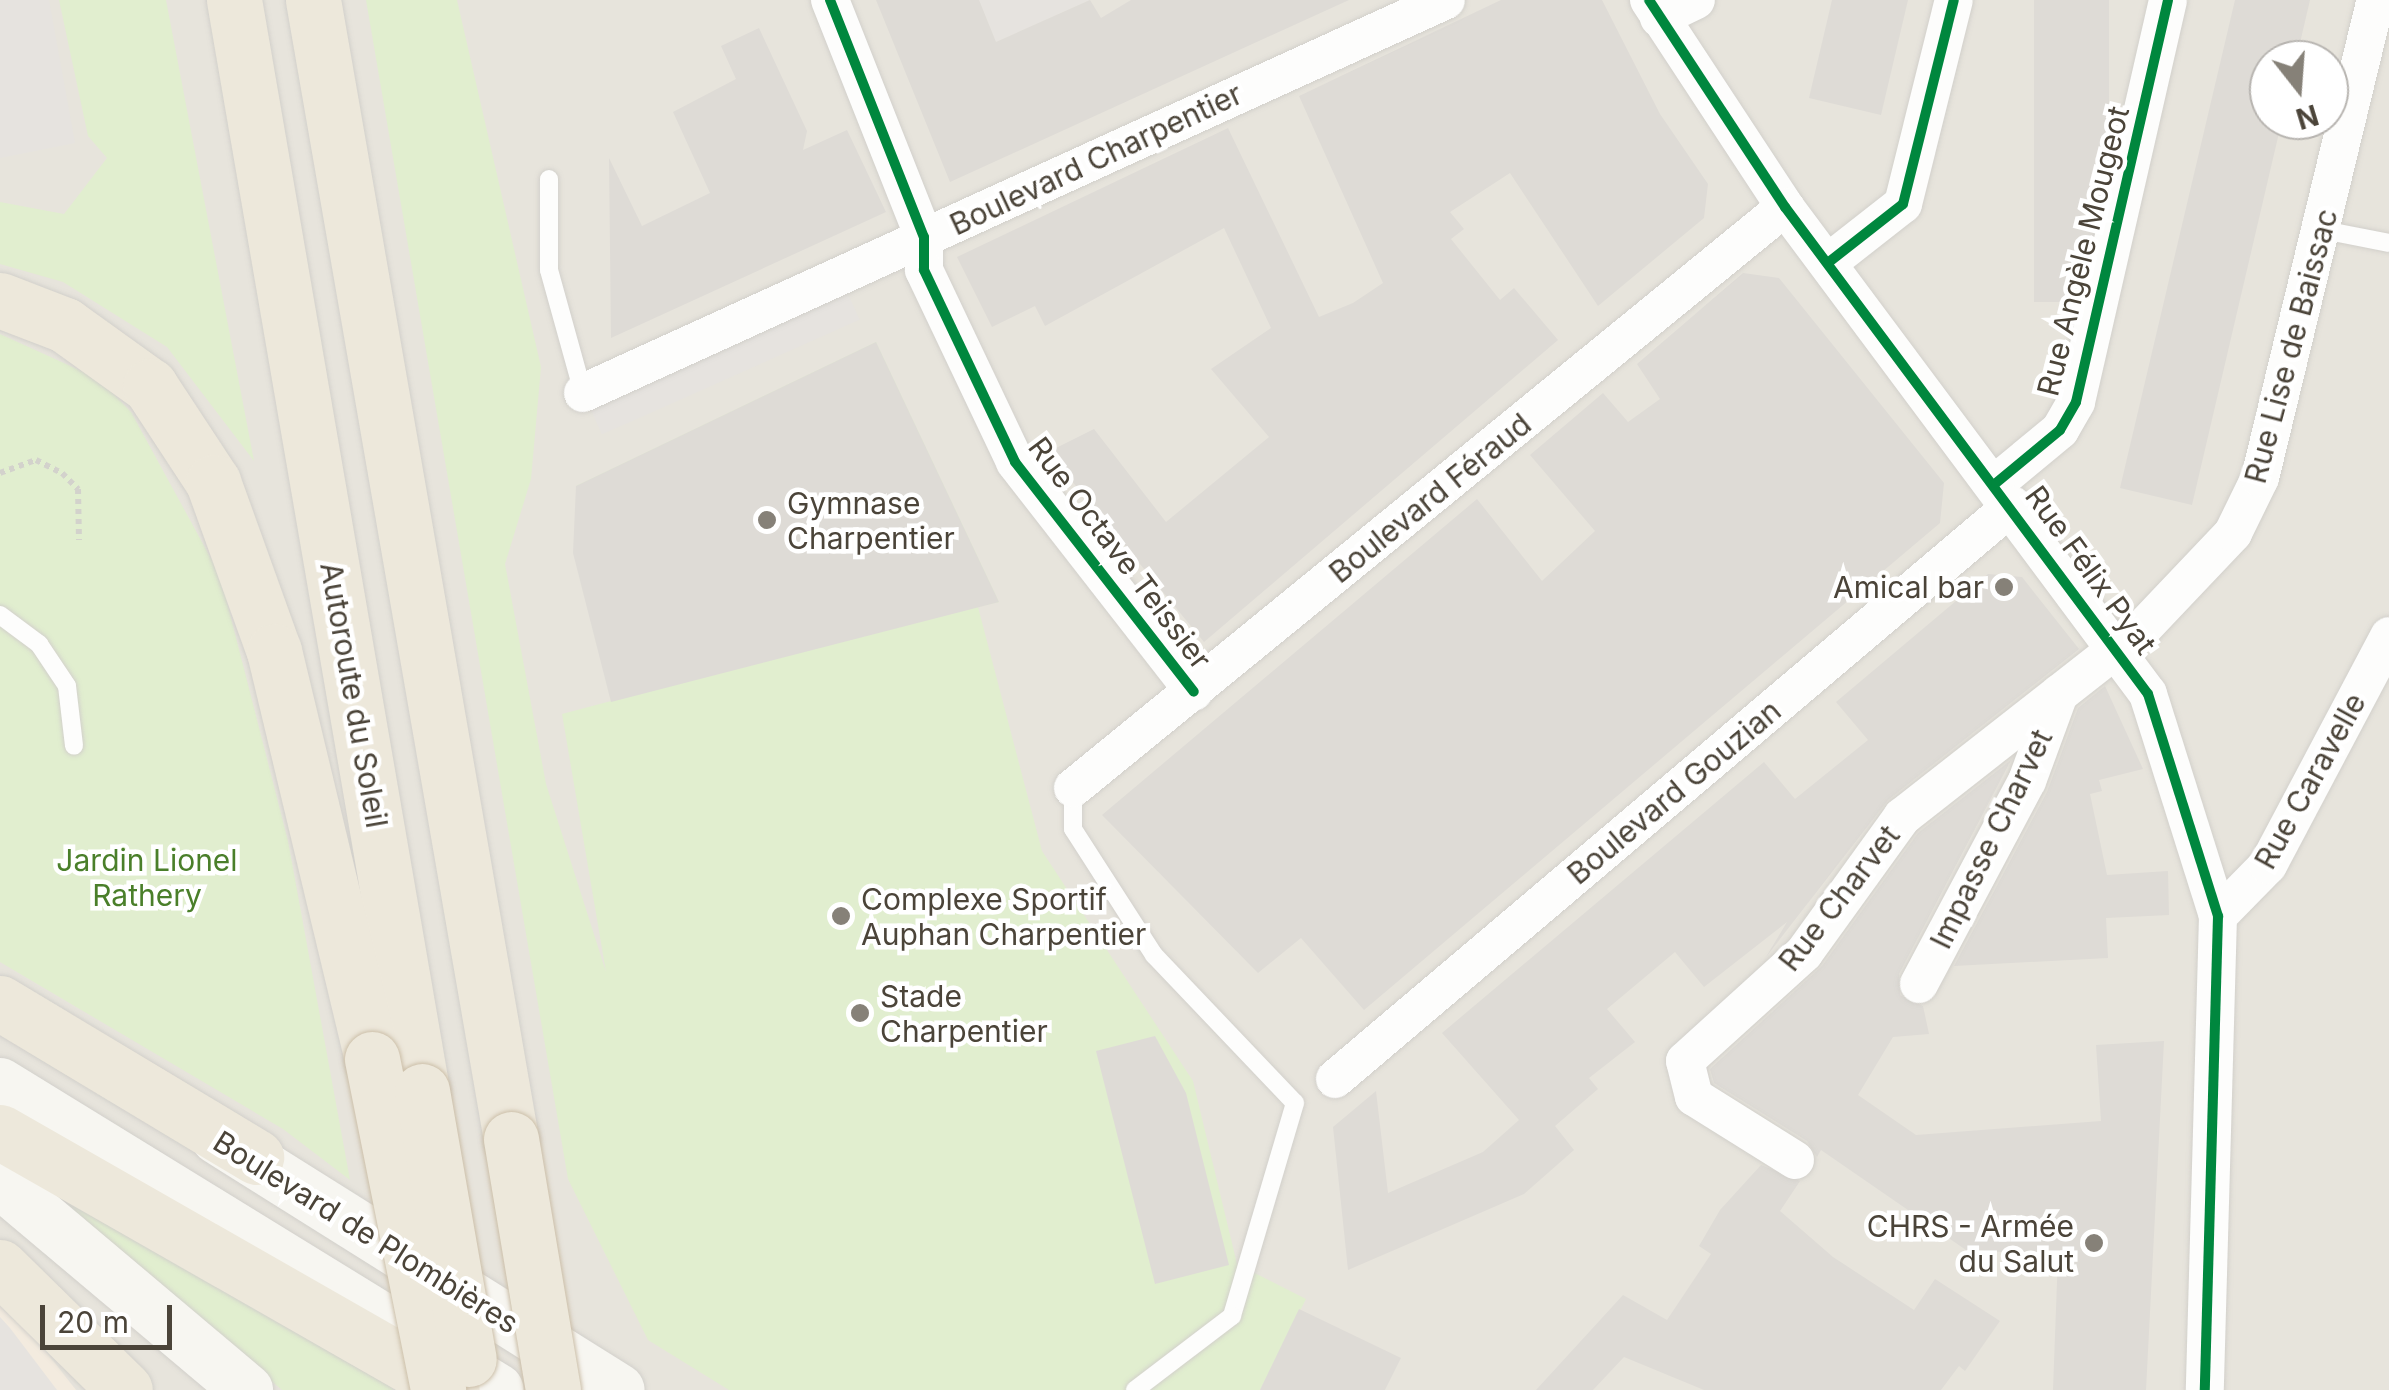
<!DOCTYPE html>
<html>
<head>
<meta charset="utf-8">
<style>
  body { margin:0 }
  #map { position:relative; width:2389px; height:1390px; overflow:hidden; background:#f4f2ee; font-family:Inter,sans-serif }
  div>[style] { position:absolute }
  .residential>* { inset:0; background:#e7e4dc }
  .commercial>* { inset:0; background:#f3ebdf }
  .green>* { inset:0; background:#e1eecf }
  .parking>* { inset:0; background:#e6e3df; transform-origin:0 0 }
  .building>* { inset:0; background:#dedbd6; transform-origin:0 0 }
  .path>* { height:6px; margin-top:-3px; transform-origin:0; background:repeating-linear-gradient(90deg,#d3d2cc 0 5px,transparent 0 10px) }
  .roads { filter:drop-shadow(0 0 2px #d2d0cb) drop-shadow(0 0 2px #d2d0cb) }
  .lane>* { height:18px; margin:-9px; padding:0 9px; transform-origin:9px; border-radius:9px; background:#fdfdfc }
  .street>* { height:38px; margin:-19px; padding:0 19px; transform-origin:19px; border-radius:19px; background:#fdfdfc }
  .secondary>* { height:52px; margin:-26px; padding:0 26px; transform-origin:26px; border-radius:26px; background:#f7f6f1 }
  .highway>* { height:55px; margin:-27.5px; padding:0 27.5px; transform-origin:27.5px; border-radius:27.5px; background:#ede8db }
  .bridges { filter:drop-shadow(0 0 2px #ccbfa9) drop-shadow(0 0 2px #ccbfa9) }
  .highway-bridge>* { height:55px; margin:-27.5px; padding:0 27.5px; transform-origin:27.5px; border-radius:27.5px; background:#ede8db }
  .cycleway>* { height:10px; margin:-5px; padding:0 5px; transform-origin:5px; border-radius:5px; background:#00873e }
  .dots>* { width:28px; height:28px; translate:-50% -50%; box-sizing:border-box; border:5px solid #fff; border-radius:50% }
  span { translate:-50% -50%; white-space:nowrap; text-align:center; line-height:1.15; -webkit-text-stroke:9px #fff; paint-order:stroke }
  .street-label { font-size:30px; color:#4b4439 }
  .poi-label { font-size:30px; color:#4b4439 }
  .left { translate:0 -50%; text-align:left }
  .right { translate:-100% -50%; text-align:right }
  .park-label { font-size:30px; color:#4a7f2a }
  .north { position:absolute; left:2249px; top:40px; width:100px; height:100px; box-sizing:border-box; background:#fff; border:2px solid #b7b4b0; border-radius:50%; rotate:163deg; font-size:28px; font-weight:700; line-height:40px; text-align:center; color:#4b4439 }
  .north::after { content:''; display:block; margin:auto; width:35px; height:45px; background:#868178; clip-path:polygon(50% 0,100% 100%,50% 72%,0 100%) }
  .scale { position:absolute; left:40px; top:1305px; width:132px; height:45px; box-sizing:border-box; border:5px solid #4b4439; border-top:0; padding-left:12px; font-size:30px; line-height:35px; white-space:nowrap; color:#4b4439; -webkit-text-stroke:8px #fff; paint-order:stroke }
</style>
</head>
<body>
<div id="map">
  <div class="residential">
    <div style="clip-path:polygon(evenodd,0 0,2389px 0,2389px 1390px,0 1390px,0 0,2269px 60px,2329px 60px,2329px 120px,2269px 120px,2269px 60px)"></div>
  </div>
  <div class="commercial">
    <div style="clip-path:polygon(0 1300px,18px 1316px,76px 1390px,0 1390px)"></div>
  </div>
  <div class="green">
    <div style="clip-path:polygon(59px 0,166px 0,254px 461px,167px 347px,63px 282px,0 264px,0 202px,64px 214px,107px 158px,88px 136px)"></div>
    <div style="clip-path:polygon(366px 0,457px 0,541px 367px,531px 479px,505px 564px,546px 784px,606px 972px,562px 714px,611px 701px,576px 486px,876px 342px,999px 602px,978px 607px,1042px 851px,1193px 1081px,1237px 1264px,1306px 1299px,1260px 1390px,729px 1390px,648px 1340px,568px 1179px)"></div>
    <div style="clip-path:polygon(0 334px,99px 379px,131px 412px,220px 575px,288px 841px,350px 1180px,283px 1129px,0 962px)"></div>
    <div style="clip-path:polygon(47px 1192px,389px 1369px,393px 1390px,282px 1390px)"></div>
  </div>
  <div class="parking">
    <div style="clip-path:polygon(0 0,49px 0,75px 143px,0 158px)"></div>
    <div style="clip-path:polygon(979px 0,1090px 0,996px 42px)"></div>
    <div style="left:840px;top:276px;width:48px;height:282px;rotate:66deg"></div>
    <div style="clip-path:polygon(0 1317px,10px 1328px,57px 1390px,0 1390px)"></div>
  </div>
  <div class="building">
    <div style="clip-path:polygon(876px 0,979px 0,996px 42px,1090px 0,1101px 18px,1131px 0,1349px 0,950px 182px)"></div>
    <div style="clip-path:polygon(1501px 0,1602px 0,1660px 114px,1708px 184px,1704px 218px,1598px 306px,1510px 173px,1450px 212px,1464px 229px,1451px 239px,1500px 300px,1514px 288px,1558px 340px,1204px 642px,1048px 452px,1094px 429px,1166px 522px,1269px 437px,1211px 369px,1271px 328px,1224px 228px,1045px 326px,1035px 306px,992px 327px,957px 257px,1228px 128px,1319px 317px,1353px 303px,1383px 283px,1299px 96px)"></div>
    <div style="clip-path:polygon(1832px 0,1908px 0,1881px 115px,1809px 98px)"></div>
    <div style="left:2034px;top:0;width:75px;height:302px"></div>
    <div style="clip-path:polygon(2235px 0,2310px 0,2296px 60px,2269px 60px,2269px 120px,2282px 120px,2192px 505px,2120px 488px)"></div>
    <div style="clip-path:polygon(759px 28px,807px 131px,803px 150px,847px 130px,886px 212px,611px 338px,609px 158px,642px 226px,710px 193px,673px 112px,736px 79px,721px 46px)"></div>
    <div style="clip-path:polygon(1743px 273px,1779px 278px,1944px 483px,1940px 523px,1364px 1010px,1301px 938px,1258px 973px,1102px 815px,1477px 499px,1542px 581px,1595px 531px,1530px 455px,1603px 393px,1628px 422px,1660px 399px,1637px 364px)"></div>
    <div style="clip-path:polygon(876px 342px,999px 602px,611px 702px,573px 553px,576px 486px)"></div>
    <div style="clip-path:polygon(1988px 574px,2022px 577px,2079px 649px,1888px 800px,1766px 957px,1787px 922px,1704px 987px,1675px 952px,1607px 1009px,1635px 1042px,1589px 1078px,1598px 1089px,1555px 1126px,1574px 1150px,1524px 1194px,1348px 1270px,1333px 1127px,1376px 1091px,1388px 1193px,1483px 1152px,1519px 1120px,1442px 1033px,1764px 762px,1795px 799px,1868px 740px,1836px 702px)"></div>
    <div style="clip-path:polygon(2105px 686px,2143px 769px,2099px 780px,2102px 791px,2090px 794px,2107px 875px,2168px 871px,2169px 915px,2106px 918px,2108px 958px,1954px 966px,2047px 792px,2078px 708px)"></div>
    <div style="clip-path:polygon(2011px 760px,1899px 974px,1900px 995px,1923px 1006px,1929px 1034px,1893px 1037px,1858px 1095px,1916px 1135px,2101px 1121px,2096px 1045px,2164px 1041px,2146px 1390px,2053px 1390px,2058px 1255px,1966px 1250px,1821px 1150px,1817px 1157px,1807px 1141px,1714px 1083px,1710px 1069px,1822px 966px,1918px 833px)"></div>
    <div style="clip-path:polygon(1155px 1036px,1186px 1093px,1229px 1265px,1155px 1284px,1096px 1051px)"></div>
    <div style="clip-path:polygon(1761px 1165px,1800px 1181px,1780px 1211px,1833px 1257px,1914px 1310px,1935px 1279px,2000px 1321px,1965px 1371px,1959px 1366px,1941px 1390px,1704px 1390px,1624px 1357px,1593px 1390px,1536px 1390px,1623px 1295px,1667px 1320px,1711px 1254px,1699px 1246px,1720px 1210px)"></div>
    <div style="clip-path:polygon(1299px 1309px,1401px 1358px,1385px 1390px,1260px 1390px)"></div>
  </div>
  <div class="path">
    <div style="left:0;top:473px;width:38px;rotate:-20deg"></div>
    <div style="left:36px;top:460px;width:29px;rotate:27deg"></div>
    <div style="left:62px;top:473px;width:23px;rotate:45deg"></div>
    <div style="left:78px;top:489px;width:51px;rotate:88.9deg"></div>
  </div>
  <div class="roads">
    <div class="lane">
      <div style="left:549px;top:179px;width:91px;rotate:90deg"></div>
      <div style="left:549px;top:270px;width:128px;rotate:74.5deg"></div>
      <div style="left:2323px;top:230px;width:67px;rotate:11.1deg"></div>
      <div style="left:0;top:615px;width:49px;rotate:36.6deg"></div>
      <div style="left:39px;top:644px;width:50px;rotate:56.3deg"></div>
      <div style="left:67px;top:686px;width:60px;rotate:83.3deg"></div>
      <div style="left:1073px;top:788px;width:41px;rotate:90deg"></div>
      <div style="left:1073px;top:829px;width:150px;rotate:57.3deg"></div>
      <div style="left:1154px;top:955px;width:204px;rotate:46.4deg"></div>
      <div style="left:1295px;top:1103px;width:222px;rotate:106.5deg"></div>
      <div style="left:1232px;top:1316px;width:122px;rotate:142.7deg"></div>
    </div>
    <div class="street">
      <div style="left:830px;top:0;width:255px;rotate:68.4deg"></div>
      <div style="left:924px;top:237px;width:33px;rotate:90deg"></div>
      <div style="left:924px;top:270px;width:212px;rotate:64.6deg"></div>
      <div style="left:1015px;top:462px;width:291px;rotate:52.1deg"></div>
      <div style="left:1649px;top:0;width:248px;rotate:56.7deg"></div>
      <div style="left:1785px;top:207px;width:607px;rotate:53.3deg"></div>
      <div style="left:2148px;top:694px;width:233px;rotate:72.5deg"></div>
      <div style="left:2218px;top:916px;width:474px;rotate:91.6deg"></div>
      <div style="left:1659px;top:18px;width:41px;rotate:-25.9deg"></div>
      <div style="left:1829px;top:262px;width:94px;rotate:-38.1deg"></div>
      <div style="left:1903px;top:204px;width:210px;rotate:-76deg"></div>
      <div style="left:583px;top:393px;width:948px;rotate:-24.48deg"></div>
      <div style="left:1996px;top:483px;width:83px;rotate:-39.6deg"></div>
      <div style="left:2060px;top:430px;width:32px;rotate:-60deg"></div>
      <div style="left:2076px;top:402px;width:412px;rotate:-77.1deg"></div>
      <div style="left:1073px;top:788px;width:919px;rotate:-39.21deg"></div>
      <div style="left:2218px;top:916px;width:71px;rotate:-45.6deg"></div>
      <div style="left:2268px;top:865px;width:259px;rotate:-62.1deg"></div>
      <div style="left:1919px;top:984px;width:230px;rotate:-62deg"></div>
      <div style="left:2027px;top:781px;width:93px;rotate:-69.8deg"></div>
      <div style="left:1335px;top:1079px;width:888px;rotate:-40.25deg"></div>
      <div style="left:1795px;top:1160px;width:119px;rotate:-148deg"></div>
      <div style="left:1694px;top:1097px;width:37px;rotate:-104deg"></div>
      <div style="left:1685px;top:1061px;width:161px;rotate:-42.2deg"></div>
      <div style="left:1804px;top:953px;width:168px;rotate:-54.2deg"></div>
      <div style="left:1902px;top:817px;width:306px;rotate:-38.1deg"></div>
      <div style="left:2143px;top:628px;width:131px;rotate:-46.5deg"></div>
      <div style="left:2233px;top:533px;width:61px;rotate:-63.9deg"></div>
      <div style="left:2260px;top:478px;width:492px;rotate:-76.4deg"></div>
    </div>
    <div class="secondary">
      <div style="left:0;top:1084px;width:584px;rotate:31.57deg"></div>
      <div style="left:217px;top:1138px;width:474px;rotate:32.1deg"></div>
      <div style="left:0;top:1182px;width:323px;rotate:40.1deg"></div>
    </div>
    <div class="highway">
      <div style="left:234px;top:0;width:1107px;rotate:80.22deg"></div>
      <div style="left:313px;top:0;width:1156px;rotate:80.14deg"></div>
      <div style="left:0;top:300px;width:70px;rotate:21deg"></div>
      <div style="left:65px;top:325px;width:105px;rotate:35.7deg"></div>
      <div style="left:150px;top:386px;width:115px;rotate:56.7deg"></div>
      <div style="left:213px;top:482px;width:180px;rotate:70.2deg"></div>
      <div style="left:274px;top:651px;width:420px;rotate:76.5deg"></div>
      <div style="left:0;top:1003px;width:299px;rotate:31deg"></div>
      <div style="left:0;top:1132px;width:520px;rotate:29.72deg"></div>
      <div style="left:0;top:1267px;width:175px;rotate:44.5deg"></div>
    </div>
  </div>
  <div class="bridges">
    <div class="highway-bridge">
      <div style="left:372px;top:1059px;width:338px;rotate:78.7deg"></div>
      <div style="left:422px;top:1091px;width:272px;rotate:80.1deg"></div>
      <div style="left:511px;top:1139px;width:254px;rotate:80.5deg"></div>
    </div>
  </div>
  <div class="cycleway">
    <div style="left:830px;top:0;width:255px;rotate:68.4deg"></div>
    <div style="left:924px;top:237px;width:33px;rotate:90deg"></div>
    <div style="left:924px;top:270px;width:212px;rotate:64.6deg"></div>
    <div style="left:1015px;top:462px;width:291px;rotate:52.1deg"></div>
    <div style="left:1649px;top:0;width:248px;rotate:56.7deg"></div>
    <div style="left:1785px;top:207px;width:607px;rotate:53.3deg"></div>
    <div style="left:2148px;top:694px;width:233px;rotate:72.5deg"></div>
    <div style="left:2218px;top:916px;width:474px;rotate:91.6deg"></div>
    <div style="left:1829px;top:262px;width:94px;rotate:-38.1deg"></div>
    <div style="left:1903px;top:204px;width:210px;rotate:-76deg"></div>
    <div style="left:1996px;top:483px;width:83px;rotate:-39.6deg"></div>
    <div style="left:2060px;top:430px;width:32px;rotate:-60deg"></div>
    <div style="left:2076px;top:402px;width:412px;rotate:-77.1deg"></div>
  </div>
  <div class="dots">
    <div style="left:767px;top:520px;background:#868178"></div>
    <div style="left:2004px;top:587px;background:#868178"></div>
    <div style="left:841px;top:916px;background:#868178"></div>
    <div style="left:860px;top:1013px;background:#868178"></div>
    <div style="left:2094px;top:1243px;background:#868178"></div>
  </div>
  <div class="street-label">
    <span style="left:1096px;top:159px;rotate:-25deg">Boulevard Charpentier</span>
    <span style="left:2083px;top:251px;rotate:-76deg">Rue Angèle Mougeot</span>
    <span style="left:2291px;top:346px;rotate:-75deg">Rue Lise de Baissac</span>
    <span style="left:1430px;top:498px;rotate:-39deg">Boulevard Féraud</span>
    <span style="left:1120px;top:553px;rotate:53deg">Rue Octave Teissier</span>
    <span style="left:2091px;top:570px;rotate:54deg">Rue Félix Pyat</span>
    <span style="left:354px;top:695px;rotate:80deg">Autoroute du Soleil</span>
    <span style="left:2310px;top:781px;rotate:-61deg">Rue Caravelle</span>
    <span style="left:1674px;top:792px;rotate:-40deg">Boulevard Gouzian</span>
    <span style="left:1991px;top:839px;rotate:-64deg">Impasse Charvet</span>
    <span style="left:1839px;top:898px;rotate:-52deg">Rue Charvet</span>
    <span style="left:366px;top:1232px;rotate:32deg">Boulevard de Plombières</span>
  </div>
  <div class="poi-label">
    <span class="left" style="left:787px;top:520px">Gymnase<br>Charpentier</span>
    <span class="right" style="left:1984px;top:587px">Amical bar</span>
    <span class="left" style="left:861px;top:916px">Complexe Sportif<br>Auphan Charpentier</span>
    <span class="left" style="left:880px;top:1013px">Stade<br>Charpentier</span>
    <span class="right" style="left:2074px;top:1243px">CHRS - Armée<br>du Salut</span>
  </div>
  <div class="park-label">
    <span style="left:147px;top:877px">Jardin Lionel<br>Rathery</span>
  </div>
  <div class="north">N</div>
  <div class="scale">20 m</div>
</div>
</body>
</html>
